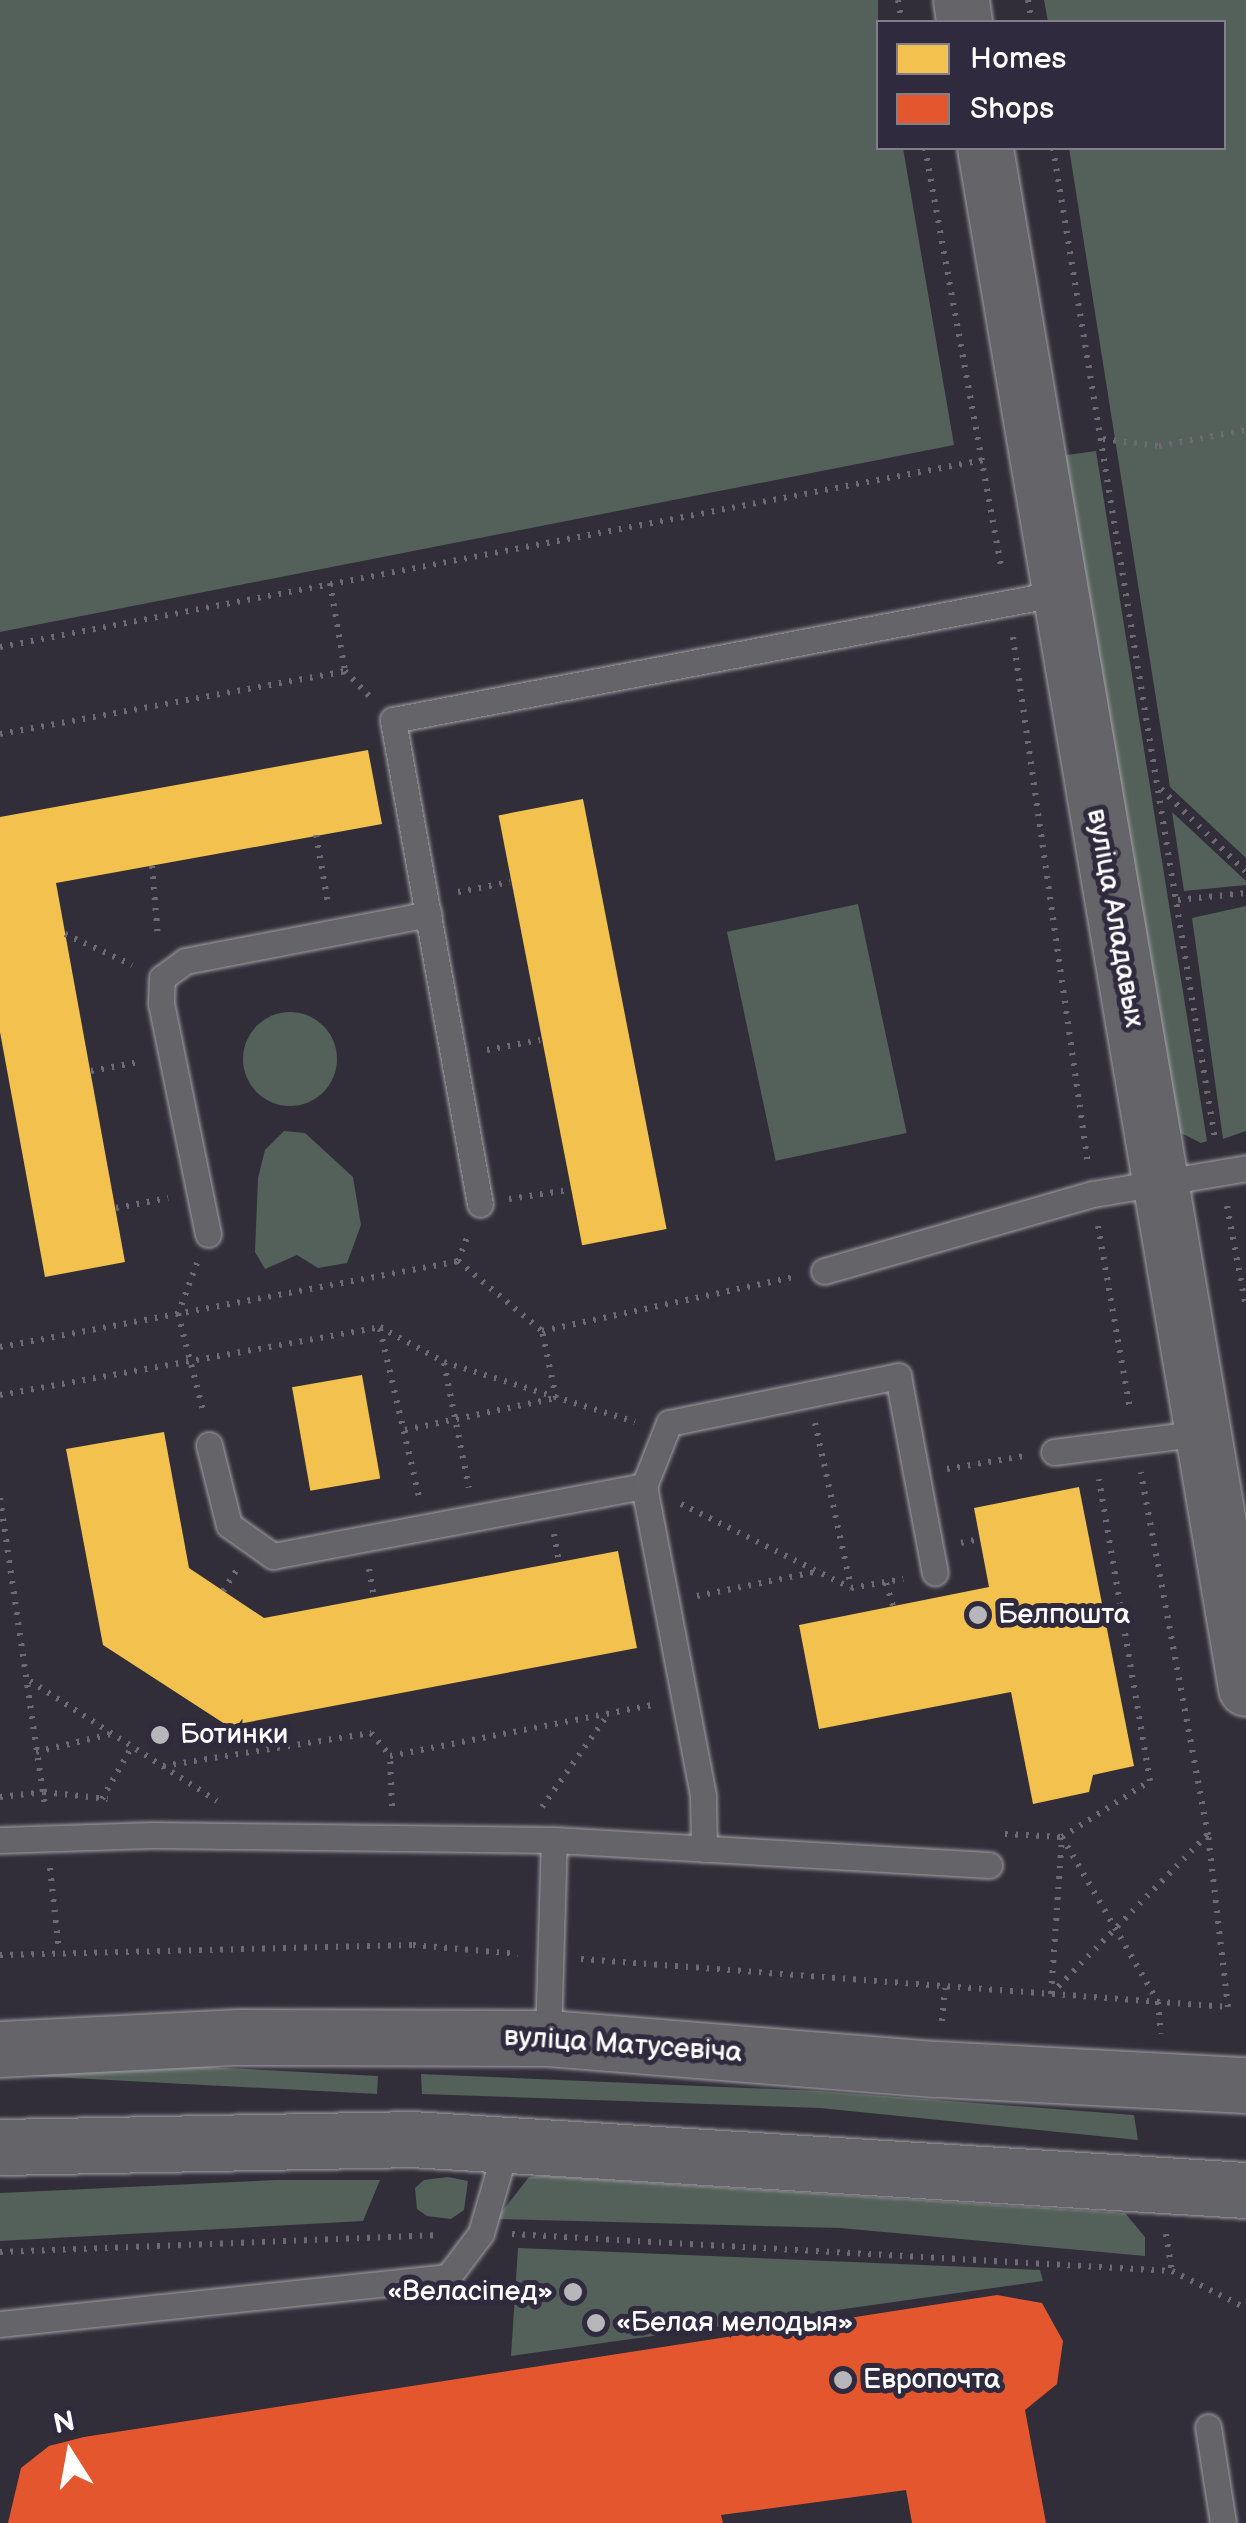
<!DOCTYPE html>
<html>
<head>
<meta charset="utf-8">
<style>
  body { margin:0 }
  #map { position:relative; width:1246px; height:2523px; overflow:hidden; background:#312e39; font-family:"Balsamiq Sans",sans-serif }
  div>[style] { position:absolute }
  .green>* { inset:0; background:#54605a; transform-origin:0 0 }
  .round { border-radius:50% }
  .homes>* { inset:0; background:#f2c14e; transform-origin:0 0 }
  .shops>* { inset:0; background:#e4572e }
  .path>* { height:6px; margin-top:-3px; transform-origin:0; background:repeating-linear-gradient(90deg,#6d6b71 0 2.5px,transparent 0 10.5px) }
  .roads { filter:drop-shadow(0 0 2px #a2a1a6) drop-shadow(0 0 2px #a2a1a6) }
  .lane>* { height:25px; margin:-12.5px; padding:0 12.5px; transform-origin:12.5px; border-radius:12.5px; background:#656469 }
  .secondary>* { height:55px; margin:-27.5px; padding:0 27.5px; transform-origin:27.5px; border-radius:27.5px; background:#656469 }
  .dots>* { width:28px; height:28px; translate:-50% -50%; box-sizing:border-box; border:5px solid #2f2a3d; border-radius:50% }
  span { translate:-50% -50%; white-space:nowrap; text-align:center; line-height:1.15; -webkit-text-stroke:10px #2f2a3d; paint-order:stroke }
  .street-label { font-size:28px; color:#fff }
  .poi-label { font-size:28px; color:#fff }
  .left { translate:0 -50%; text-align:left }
  .right { translate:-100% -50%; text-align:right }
  .legend { position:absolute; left:876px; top:20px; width:350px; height:130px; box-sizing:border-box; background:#2f2a3d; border:2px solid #827f8b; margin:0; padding:12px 18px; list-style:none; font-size:30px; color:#fff }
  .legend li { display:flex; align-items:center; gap:20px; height:50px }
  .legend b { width:50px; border:2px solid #827f8b }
  .north { position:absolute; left:20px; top:2403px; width:100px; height:100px; -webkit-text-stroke:8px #2f2a3d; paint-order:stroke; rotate:349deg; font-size:28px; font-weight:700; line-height:40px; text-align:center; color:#fff }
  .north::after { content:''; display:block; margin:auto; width:35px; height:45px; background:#fff; clip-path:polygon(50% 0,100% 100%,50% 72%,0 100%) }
</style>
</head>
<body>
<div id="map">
  <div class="green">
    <div style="clip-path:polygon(0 0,878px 0,878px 148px,903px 148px,954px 445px,0 632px)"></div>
    <div style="clip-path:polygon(1044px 0,1246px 0,1246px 858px,1170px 787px,1069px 148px,1224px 148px,1224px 22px,1048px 22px)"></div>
    <div style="clip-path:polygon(1096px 451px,1207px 1141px,1201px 1143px,1175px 1130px,1060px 456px)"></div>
    <div style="clip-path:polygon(1172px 812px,1246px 881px,1246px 885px,1184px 891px)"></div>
    <div style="left:858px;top:904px;width:234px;height:134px;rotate:78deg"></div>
    <div style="clip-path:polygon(1246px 906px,1246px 1131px,1223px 1139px,1192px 918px)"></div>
    <div class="round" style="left:243px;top:1012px;width:94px;height:94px"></div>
    <div style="clip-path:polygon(284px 1131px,305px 1133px,353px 1177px,361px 1225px,347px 1263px,318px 1268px,297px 1255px,265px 1269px,255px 1252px,258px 1178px,265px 1150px)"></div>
    <div style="clip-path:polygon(421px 2074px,819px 2091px,1134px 2115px,1138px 2140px,820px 2108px,422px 2094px)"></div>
    <div style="left:378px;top:2076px;width:18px;height:378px;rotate:93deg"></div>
    <div style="clip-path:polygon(546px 2176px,1125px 2213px,1145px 2237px,1145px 2256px,840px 2228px,496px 2219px,529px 2177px)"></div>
    <div style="clip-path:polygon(448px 2177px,468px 2181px,464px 2210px,451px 2219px,427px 2216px,417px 2209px,415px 2188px,424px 2180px)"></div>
    <div style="clip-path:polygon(275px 2180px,380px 2180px,363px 2221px,0 2241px,0 2193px)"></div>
    <div style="clip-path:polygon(518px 2248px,1040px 2270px,1043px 2281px,511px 2356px)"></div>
  </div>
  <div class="homes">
    <div style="clip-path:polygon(368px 750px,382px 824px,56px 883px,125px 1262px,45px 1277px,0 1032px,0 817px)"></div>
    <div style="left:583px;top:799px;width:438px;height:86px;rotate:79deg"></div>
    <div style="left:362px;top:1375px;width:105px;height:71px;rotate:80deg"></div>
    <div style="clip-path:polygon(164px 1432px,189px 1568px,264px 1618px,618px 1551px,637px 1648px,228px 1726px,103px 1645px,66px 1449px)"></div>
    <div style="clip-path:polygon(1079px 1487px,1134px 1766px,1093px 1775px,1089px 1792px,1033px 1804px,1011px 1692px,819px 1729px,799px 1625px,989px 1587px,974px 1508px)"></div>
  </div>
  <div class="shops">
    <div style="clip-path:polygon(997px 2295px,1042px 2303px,1063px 2341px,1057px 2384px,1025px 2410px,1046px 2523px,912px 2523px,906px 2490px,721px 2515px,723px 2523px,8px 2523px,21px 2468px,49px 2446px,84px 2437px)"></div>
  </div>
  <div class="path">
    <div style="left:898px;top:0;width:22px;rotate:80deg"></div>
    <div style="left:1028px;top:0;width:22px;rotate:80deg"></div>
    <div style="left:925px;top:148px;width:429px;rotate:79.7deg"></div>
    <div style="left:1053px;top:148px;width:1004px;rotate:80.72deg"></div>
    <div style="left:1103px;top:439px;width:56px;rotate:7.1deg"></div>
    <div style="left:1159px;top:446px;width:88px;rotate:-10.4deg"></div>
    <div style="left:330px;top:583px;width:89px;rotate:80.3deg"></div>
    <div style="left:1013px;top:637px;width:532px;rotate:81.9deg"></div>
    <div style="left:0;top:647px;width:1001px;rotate:-10.77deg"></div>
    <div style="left:0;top:734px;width:351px;rotate:-10.3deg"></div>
    <div style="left:345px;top:671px;width:37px;rotate:46deg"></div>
    <div style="left:1161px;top:789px;width:119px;rotate:44.3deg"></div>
    <div style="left:316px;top:835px;width:69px;rotate:80deg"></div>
    <div style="left:152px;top:866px;width:72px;rotate:85.2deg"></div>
    <div style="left:458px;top:892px;width:53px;rotate:-10.9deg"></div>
    <div style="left:1178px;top:900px;width:68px;rotate:-5.9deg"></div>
    <div style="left:65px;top:934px;width:74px;rotate:24.8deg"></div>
    <div style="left:487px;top:1050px;width:54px;rotate:-10.7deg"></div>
    <div style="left:91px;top:1071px;width:49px;rotate:-10.6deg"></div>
    <div style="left:509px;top:1199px;width:60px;rotate:-8.7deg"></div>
    <div style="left:1227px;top:1206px;width:104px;rotate:79.4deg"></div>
    <div style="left:116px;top:1208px;width:53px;rotate:-10.9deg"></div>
    <div style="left:1098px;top:1226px;width:187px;rotate:80.1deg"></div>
    <div style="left:458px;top:1261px;width:109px;rotate:39.8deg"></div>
    <div style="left:542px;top:1331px;width:257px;rotate:-12.1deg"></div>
    <div style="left:458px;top:1261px;width:28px;rotate:-69deg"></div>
    <div style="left:197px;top:1263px;width:54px;rotate:110.4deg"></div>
    <div style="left:178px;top:1314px;width:103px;rotate:75.4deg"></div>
    <div style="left:380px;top:1329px;width:172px;rotate:76.9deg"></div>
    <div style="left:0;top:1347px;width:466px;rotate:-10.6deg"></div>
    <div style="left:444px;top:1363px;width:127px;rotate:78.7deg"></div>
    <div style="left:0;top:1395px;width:386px;rotate:-10.1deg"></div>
    <div style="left:380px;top:1327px;width:73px;rotate:28.7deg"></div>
    <div style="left:444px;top:1362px;width:200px;rotate:17.4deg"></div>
    <div style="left:815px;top:1423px;width:168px;rotate:77.6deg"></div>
    <div style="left:405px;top:1430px;width:154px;rotate:-12deg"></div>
    <div style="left:556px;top:1398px;width:68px;rotate:-101.8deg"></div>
    <div style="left:947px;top:1469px;width:78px;rotate:-9.6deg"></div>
    <div style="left:0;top:1498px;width:311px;rotate:81.7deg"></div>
    <div style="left:681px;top:1504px;width:190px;rotate:26.3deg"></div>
    <div style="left:851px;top:1588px;width:53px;rotate:-9.8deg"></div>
    <div style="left:554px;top:1534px;width:28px;rotate:80deg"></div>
    <div style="left:961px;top:1543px;width:19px;rotate:-12deg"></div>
    <div style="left:369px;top:1569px;width:28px;rotate:80deg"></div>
    <div style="left:886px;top:1583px;width:24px;rotate:73deg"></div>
    <div style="left:223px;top:1591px;width:24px;rotate:-57deg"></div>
    <div style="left:697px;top:1596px;width:126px;rotate:-11.5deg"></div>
    <div style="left:30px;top:1681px;width:222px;rotate:32.7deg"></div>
    <div style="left:36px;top:1752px;width:77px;rotate:-13.5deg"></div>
    <div style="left:163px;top:1766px;width:211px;rotate:-9deg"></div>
    <div style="left:371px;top:1733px;width:30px;rotate:50deg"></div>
    <div style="left:0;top:1797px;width:44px;rotate:-6.5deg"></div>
    <div style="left:44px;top:1792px;width:64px;rotate:6.2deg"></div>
    <div style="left:102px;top:1799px;width:59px;rotate:-60.4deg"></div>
    <div style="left:392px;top:1806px;width:50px;rotate:-92.3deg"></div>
    <div style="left:390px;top:1756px;width:267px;rotate:-11deg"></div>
    <div style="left:542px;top:1807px;width:115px;rotate:-54.5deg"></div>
    <div style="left:1005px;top:1834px;width:57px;rotate:3deg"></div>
    <div style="left:1062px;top:1837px;width:104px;rotate:-32.5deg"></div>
    <div style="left:1150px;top:1781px;width:306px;rotate:-99.6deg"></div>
    <div style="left:1062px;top:1837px;width:191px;rotate:59.8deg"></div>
    <div style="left:1158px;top:2002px;width:32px;rotate:85deg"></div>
    <div style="left:50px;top:1868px;width:83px;rotate:83.8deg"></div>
    <div style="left:0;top:1955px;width:413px;rotate:-1.4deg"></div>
    <div style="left:413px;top:1945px;width:105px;rotate:4.9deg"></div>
    <div style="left:581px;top:1959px;width:649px;rotate:4.24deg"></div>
    <div style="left:1228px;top:2007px;width:173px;rotate:-96.6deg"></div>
    <div style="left:1208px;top:1835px;width:369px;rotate:-100.5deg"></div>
    <div style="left:1051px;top:1994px;width:223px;rotate:-45.5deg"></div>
    <div style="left:1051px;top:1994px;width:157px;rotate:-86deg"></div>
    <div style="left:942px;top:2021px;width:33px;rotate:-85deg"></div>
    <div style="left:512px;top:2234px;width:661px;rotate:3.21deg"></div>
    <div style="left:1172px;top:2271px;width:83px;rotate:26.6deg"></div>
    <div style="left:1166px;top:2234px;width:37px;rotate:81deg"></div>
    <div style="left:0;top:2252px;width:440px;rotate:-2.2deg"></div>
  </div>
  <div class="roads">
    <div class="lane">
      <div style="left:480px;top:1204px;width:492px;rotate:-100.2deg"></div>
      <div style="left:393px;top:720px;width:679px;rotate:-10.78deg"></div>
      <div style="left:208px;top:1234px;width:235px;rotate:-101.5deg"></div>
      <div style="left:161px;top:1004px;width:26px;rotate:-88deg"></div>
      <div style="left:162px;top:978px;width:29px;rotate:-36deg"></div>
      <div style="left:185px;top:961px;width:248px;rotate:-10.9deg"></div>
      <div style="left:824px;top:1271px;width:280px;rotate:-16deg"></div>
      <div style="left:1093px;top:1194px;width:155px;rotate:-9.6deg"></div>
      <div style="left:209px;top:1445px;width:82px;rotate:76deg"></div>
      <div style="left:229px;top:1525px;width:54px;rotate:35.2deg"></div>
      <div style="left:273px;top:1556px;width:378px;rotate:-10.7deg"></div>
      <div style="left:644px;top:1486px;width:68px;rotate:-68.4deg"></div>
      <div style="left:669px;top:1423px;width:234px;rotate:-11.6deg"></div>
      <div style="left:898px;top:1376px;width:200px;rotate:79.4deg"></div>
      <div style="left:1054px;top:1452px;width:150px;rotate:-7.3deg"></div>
      <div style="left:644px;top:1486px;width:316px;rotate:79.2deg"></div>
      <div style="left:703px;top:1796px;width:53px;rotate:88.9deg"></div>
      <div style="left:0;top:1840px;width:152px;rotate:-1.9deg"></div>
      <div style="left:152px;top:1835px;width:402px;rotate:0.7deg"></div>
      <div style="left:554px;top:1840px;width:436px;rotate:3.3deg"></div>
      <div style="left:548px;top:2038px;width:198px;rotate:-88.3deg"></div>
      <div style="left:0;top:2324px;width:450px;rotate:-6deg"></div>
      <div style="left:448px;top:2277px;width:55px;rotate:-53.1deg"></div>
      <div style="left:481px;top:2233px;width:94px;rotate:-73.9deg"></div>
      <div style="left:1208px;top:2427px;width:97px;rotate:81.1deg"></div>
    </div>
    <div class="secondary">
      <div style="left:961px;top:0;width:22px;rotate:82deg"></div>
      <div style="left:985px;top:148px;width:1562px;rotate:80.38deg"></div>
      <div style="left:0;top:2049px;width:239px;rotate:-2.9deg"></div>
      <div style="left:239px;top:2037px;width:309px;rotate:0.2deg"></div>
      <div style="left:548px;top:2038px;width:390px;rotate:4.6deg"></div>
      <div style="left:937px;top:2069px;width:309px;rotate:3deg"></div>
      <div style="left:0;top:2147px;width:411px;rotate:-1.1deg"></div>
      <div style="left:411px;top:2139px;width:837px;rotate:3.5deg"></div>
    </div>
  </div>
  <div class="dots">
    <div style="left:978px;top:1615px;background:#b7b6ba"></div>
    <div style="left:160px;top:1735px;background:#b7b6ba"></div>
    <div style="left:573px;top:2292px;background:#b7b6ba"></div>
    <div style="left:596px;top:2323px;background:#b7b6ba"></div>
    <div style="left:843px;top:2380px;background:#b7b6ba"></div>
  </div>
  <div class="street-label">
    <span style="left:1115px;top:918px;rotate:80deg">вуліца Аладавых</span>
    <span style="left:623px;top:2045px;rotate:4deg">вуліца Матусевіча</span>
  </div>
  <div class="poi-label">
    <span class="left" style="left:998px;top:1615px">Белпошта</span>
    <span class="left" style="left:180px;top:1735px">Ботинки</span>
    <span class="right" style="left:553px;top:2292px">«Веласіпед»</span>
    <span class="left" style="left:616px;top:2323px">«Белая мелодыя»</span>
    <span class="left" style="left:863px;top:2380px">Европочта</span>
  </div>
  <ul class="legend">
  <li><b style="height:28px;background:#f2c14e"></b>Homes</li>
  <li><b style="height:28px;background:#e4572e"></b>Shops</li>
  </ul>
  <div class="north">N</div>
</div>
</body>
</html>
